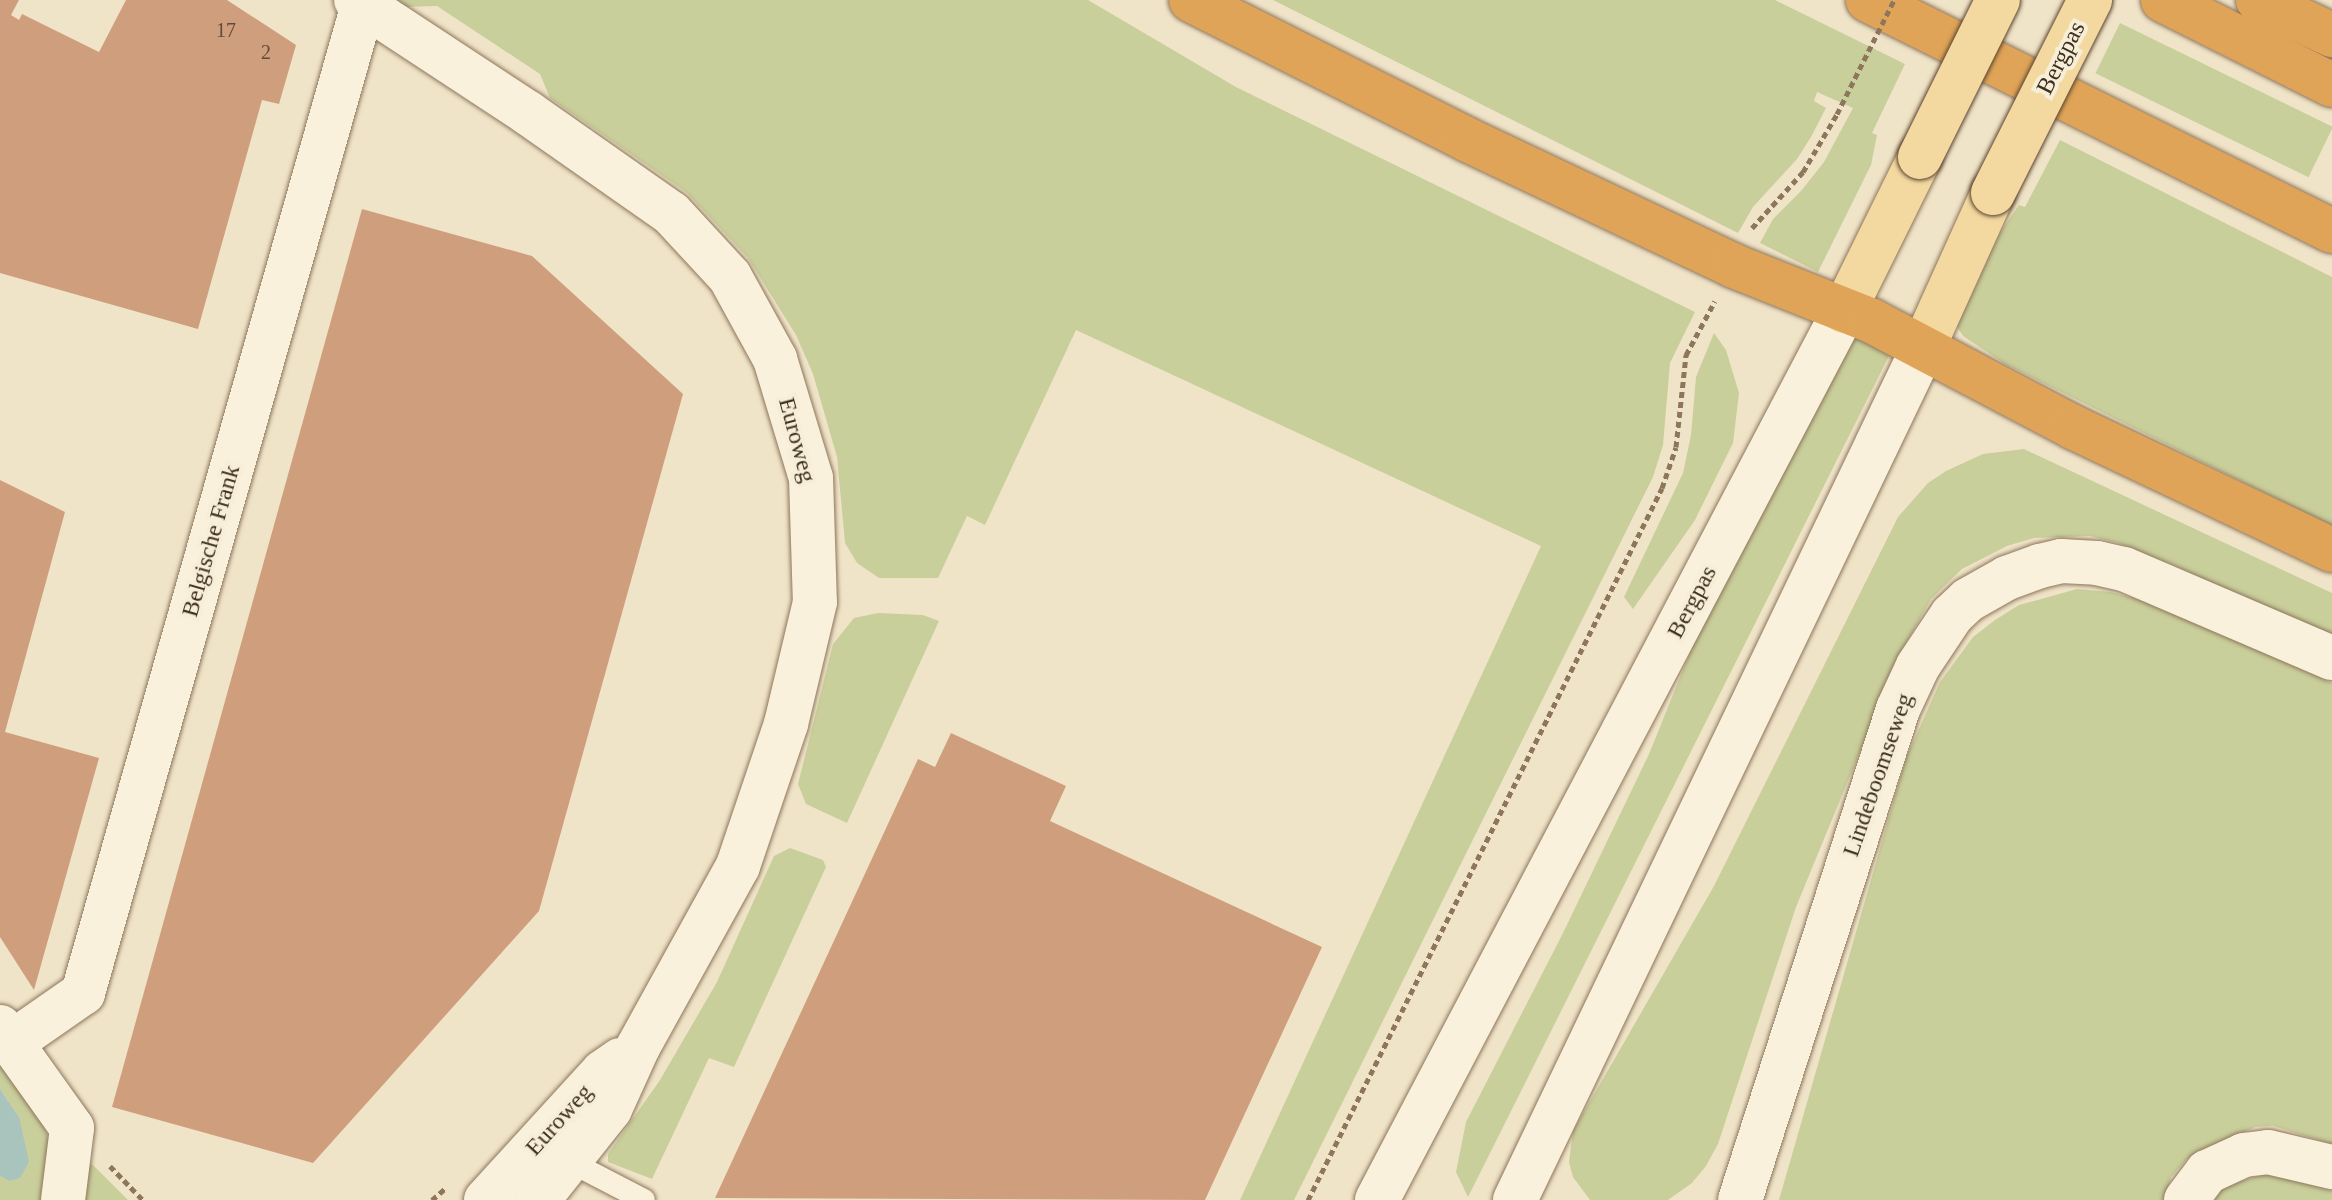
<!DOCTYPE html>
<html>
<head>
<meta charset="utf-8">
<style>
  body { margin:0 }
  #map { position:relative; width:2332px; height:1200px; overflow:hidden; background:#f0e4c8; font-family:Georgia,serif }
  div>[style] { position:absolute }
  .green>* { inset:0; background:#c9cf9b; transform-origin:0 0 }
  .water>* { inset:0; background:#a9c4bc }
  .building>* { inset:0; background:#cf9f7d }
  .path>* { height:5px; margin-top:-2.5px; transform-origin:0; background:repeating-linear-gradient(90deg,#8d765c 0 6px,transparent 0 10px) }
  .roads { filter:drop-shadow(0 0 2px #8d765c) drop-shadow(0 0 2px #8d765c) }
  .lane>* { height:22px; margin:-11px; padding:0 11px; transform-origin:11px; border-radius:11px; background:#faf1dc }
  .street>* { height:44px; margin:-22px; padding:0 22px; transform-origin:22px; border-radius:22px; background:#faf1dc }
  .secondary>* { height:44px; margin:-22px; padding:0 22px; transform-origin:22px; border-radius:22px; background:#faf1dc }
  .primary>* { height:44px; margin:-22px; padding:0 22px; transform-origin:22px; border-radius:22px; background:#f3d9a0 }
  .highway>* { height:44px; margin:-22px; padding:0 22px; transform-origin:22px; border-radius:22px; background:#e0a458 }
  .path-bridge>* { height:5px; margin-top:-2.5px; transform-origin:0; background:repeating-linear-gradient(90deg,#8d765c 0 6px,transparent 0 10px) }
  .bridges { filter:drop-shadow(0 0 2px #5b4430) drop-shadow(0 0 2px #5b4430) }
  .primary-bridge>* { height:44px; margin:-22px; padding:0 22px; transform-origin:22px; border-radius:22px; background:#f3d9a0 }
  span { translate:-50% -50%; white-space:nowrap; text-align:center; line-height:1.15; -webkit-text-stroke:8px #f7eed8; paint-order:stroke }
  .number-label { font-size:20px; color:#624a37 }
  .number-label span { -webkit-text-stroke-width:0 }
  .street-label { font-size:24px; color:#3d2e20 }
</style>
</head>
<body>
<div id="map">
  <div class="green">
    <div style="clip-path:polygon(395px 0,1088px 0,1236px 87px,1695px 312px,1670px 363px,1663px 445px,1653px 477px,1294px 1200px,1240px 1200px,1541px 546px,1076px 330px,985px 525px,967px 516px,938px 578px,879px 578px,857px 563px,845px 543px,837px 457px,813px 374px,796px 335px,748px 258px,686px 192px,550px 98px,540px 74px,437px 6px,406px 7px)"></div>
    <div style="clip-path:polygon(1273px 0,1775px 0,1905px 64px,1872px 133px,1877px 135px,1871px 165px,1818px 272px,1760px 243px,1773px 219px,1801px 191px,1824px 162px,1853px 108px,1817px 92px,1814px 101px,1826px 108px,1811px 137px,1797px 159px,1753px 207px,1738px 233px)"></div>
    <div style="left:2120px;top:23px;width:237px;height:56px;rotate:26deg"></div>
    <div style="clip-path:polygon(2060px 140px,2332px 277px,2332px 526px,2005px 364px,1963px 336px,1956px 325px,1999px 234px,2019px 205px,2025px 207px)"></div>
    <div style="clip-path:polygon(1714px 333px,1726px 350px,1739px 393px,1733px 443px,1695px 520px,1633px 609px,1624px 597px,1683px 473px,1691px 435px,1696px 377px)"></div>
    <div style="clip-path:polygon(1854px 338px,1875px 338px,1892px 350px,1468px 1197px,1456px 1172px,1466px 1122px,1563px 933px,1649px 754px,1738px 534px)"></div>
    <div style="clip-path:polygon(2024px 449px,2332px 593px,2332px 638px,2171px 564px,2118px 543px,2090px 536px,2034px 538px,2007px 546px,1962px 569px,1931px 599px,1902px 650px,1796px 907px,1718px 1144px,1706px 1166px,1692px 1183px,1668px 1200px,1590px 1200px,1573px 1177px,1569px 1162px,1573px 1131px,1714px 886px,1898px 517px,1928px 483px,1946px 471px,1983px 454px)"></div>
    <div style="clip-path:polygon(2077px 589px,2111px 592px,2156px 604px,2332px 683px,2332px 1144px,2273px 1126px,2255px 1127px,2187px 1159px,2171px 1177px,2164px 1200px,1779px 1200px,1906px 758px,1940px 682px,1973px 637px,1995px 620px,2019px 605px)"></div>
    <div style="clip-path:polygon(878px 613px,923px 615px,939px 621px,847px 823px,806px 804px,798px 784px,833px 644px,854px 618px)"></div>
    <div style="clip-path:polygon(790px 848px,823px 860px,826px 867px,734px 1067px,709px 1058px,652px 1179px,608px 1162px,608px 1154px,660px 1080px,717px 982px,774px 856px)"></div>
    <div style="clip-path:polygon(0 1042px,44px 1122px,54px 1166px,52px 1200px,0 1200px,0 1176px,9px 1181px,19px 1117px,0 1089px)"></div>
    <div style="clip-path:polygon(92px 1164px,128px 1200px,82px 1200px,85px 1170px)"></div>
    <div style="clip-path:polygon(2269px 1173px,2332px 1191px,2332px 1200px,2210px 1200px,2227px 1185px)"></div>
  </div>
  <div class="water">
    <div style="clip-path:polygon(0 1089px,19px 1117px,29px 1162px,20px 1178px,9px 1181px,0 1176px)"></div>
  </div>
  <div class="building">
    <div style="clip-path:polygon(0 0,19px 0,11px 15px,19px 20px,22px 14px,99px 52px,126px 0,227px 0,296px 45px,279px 104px,262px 100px,198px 329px,0 273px)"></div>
    <div style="clip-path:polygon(362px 209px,532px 256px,683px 394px,539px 911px,313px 1163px,112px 1107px)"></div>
    <div style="clip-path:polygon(0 480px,65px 512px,5px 732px,99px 758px,34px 990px,0 937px)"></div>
    <div style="clip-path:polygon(951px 733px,1066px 786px,1050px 821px,1322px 947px,1205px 1200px,715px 1198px,918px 759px,935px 767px)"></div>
  </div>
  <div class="path">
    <div style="left:1752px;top:228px;width:76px;rotate:-47.7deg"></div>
    <div style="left:1803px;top:172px;width:67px;rotate:-59.6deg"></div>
    <div style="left:110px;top:1166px;width:47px;rotate:45.9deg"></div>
    <div style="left:432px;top:1200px;width:18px;rotate:-41deg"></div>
    <div style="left:1308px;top:1200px;width:795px;rotate:-63.56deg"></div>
    <div style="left:1662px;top:488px;width:43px;rotate:-71.1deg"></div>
    <div style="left:1676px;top:447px;width:93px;rotate:-83.8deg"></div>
    <div style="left:1686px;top:355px;width:61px;rotate:-61.8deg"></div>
  </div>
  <div class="roads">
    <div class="lane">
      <div style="left:563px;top:1158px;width:91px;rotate:27.4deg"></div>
    </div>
    <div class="street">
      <div style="left:0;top:1027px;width:124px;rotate:54.5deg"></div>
      <div style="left:72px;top:1128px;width:73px;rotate:97.1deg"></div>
      <div style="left:11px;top:1043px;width:88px;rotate:-34.8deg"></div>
      <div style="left:83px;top:993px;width:1027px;rotate:-74.18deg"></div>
      <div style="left:1740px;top:1200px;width:516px;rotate:-72.16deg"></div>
      <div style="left:1898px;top:709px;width:47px;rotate:-65.1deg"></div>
      <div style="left:1918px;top:666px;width:61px;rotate:-56.3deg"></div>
      <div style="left:1952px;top:615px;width:22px;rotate:-43deg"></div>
      <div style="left:1968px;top:600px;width:45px;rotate:-29.4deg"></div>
      <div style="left:2007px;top:578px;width:35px;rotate:-20deg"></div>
      <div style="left:2040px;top:566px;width:22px;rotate:-13deg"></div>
      <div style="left:2061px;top:561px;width:36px;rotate:3deg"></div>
      <div style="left:2097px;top:563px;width:28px;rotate:13deg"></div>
      <div style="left:2124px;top:569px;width:226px;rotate:23.2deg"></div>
      <div style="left:2186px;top:1200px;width:35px;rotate:-53deg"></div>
      <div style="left:2207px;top:1172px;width:41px;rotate:-24.7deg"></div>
      <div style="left:2244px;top:1155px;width:24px;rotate:-7deg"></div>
      <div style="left:2268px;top:1152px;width:66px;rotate:13.2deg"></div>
    </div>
    <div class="secondary">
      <div style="left:356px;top:0;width:206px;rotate:33.3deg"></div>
      <div style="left:528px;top:113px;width:174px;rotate:35deg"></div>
      <div style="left:671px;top:213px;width:87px;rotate:47.3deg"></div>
      <div style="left:730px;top:277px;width:94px;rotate:61.2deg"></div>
      <div style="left:775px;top:359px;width:124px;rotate:73.2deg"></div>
      <div style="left:811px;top:478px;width:124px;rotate:88.2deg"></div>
      <div style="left:815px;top:602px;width:125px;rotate:103.4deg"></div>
      <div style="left:786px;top:724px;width:150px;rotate:108.7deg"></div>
      <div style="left:738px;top:866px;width:207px;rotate:118.9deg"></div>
      <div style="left:638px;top:1047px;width:68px;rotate:114.3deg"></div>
      <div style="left:610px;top:1109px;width:116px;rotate:128.4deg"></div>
      <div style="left:486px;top:1200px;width:173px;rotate:-47.6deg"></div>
      <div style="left:603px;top:1072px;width:21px;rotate:-35deg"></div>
      <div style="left:1377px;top:1200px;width:1004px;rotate:-62.29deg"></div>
      <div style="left:1515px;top:1200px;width:945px;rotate:-64.41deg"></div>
    </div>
    <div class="primary">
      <div style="left:1844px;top:311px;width:172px;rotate:-63.7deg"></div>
      <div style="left:1923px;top:348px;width:170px;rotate:-65.7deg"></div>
    </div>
    <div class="highway">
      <div style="left:1191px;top:0;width:310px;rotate:26.8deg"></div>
      <div style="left:1468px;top:140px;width:294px;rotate:25.3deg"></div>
      <div style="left:1734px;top:266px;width:149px;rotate:21.7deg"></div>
      <div style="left:1872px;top:321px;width:227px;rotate:27.8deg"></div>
      <div style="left:2073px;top:427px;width:287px;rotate:25.4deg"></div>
      <div style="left:1868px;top:0;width:518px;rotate:26.47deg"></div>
      <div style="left:2163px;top:0;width:189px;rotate:26.7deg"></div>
      <div style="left:2258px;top:0;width:82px;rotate:25.3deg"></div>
    </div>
  </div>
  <div class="path-bridge">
    <div style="left:1837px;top:114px;width:127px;rotate:-63.4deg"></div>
  </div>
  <div class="bridges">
    <div class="primary-bridge">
      <div style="left:1920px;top:157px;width:175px;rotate:-63.6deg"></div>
      <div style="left:1993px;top:193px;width:216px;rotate:-63.3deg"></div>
    </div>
  </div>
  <div class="number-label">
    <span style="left:226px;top:30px">17</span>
    <span style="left:266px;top:52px">2</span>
  </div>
  <div class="street-label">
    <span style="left:2061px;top:58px;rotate:-63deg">Bergpas</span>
    <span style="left:797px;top:440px;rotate:75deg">Euroweg</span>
    <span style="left:211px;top:541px;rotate:-74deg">Belgische Frank</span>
    <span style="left:1692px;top:602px;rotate:-62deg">Bergpas</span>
    <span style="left:1878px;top:775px;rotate:-71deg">Lindeboomseweg</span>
    <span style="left:559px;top:1120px;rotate:-48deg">Euroweg</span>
  </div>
</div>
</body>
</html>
